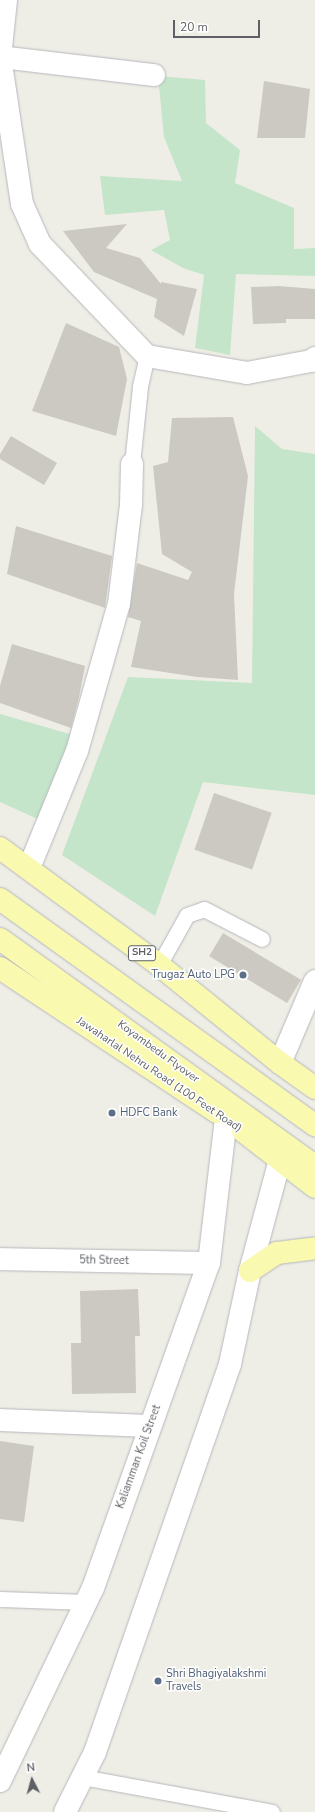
<!DOCTYPE html>
<html>
<head>
<meta charset="utf-8">
<style>
  body { margin:0 }
  #map { position:relative; width:315px; height:1812px; overflow:hidden; background:#efeee6; font-family:"Nunito Sans",sans-serif }
  div>[style] { position:absolute }
  .green>* { inset:0; background:#c4e5c9 }
  .building>* { inset:0; background:#cbc9c2; transform-origin:0 0 }
  .roads { filter:drop-shadow(0 0 1px #b6b7bc) drop-shadow(0 0 1px #b6b7bc) }
  .lane>* { height:15px; margin:-7.5px; padding:0 7.5px; transform-origin:7.5px; border-radius:7.5px; background:#fff }
  .street>* { height:22px; margin:-11px; padding:0 11px; transform-origin:11px; border-radius:11px; background:#fff }
  .secondary>* { height:22px; margin:-11px; padding:0 11px; transform-origin:11px; border-radius:11px; background:#fff }
  .primary>* { height:22px; margin:-11px; padding:0 11px; transform-origin:11px; border-radius:11px; background:#faf9b0 }
  .dots>* { width:11px; height:11px; translate:-50% -50%; box-sizing:border-box; border:2px solid #fff; border-radius:50% }
  span { translate:-50% -50%; white-space:nowrap; text-align:center; line-height:1.15; -webkit-text-stroke:3px #fff; paint-order:stroke }
  .shield-label span { padding:1px 3px; background:#fff; border:1px solid; border-radius:3px; -webkit-text-stroke-width:0 }
  .shield-label { font-size:10px; color:#5e6065; font-weight:700 }
  .service-label { font-size:11px; color:#4e5e75 }
  .right { translate:-100% -50%; text-align:right }
  .left { translate:0 -50%; text-align:left }
  .street-label { font-size:11px; color:#5e6065 }
  .north { position:absolute; left:12px; top:1760px; width:40px; height:40px; -webkit-text-stroke:3px #fff; paint-order:stroke; rotate:354deg; font-size:11px; font-weight:700; line-height:16px; text-align:center; color:#5e6065 }
  .north::after { content:''; display:block; margin:auto; width:14px; height:18px; background:#5e6065; clip-path:polygon(50% 0,100% 100%,50% 72%,0 100%) }
  .scale { position:absolute; left:173px; top:20px; width:87px; height:18px; box-sizing:border-box; border:2px solid #5e6065; border-top:0; padding-left:5px; font-size:12px; line-height:14px; white-space:nowrap; color:#5e6065; -webkit-text-stroke:3px #fff; paint-order:stroke }
</style>
</head>
<body>
<div id="map">
  <div class="green">
    <div style="clip-path:polygon(158px 76px,205px 80px,206px 123px,240px 150px,235px 183px,294px 208px,294px 249px,315px 248px,315px 276px,236px 274px,230px 355px,195px 348px,204px 275px,183px 268px,151px 250px,170px 240px,164px 210px,105px 215px,100px 176px,182px 181px,164px 137px)"></div>
    <div style="clip-path:polygon(255px 426px,282px 449px,315px 454px,315px 795px,203px 782px,155px 916px,62px 855px,128px 677px,252px 683px)"></div>
    <div style="clip-path:polygon(0 714px,73px 735px,42px 821px,0 802px)"></div>
  </div>
  <div class="building">
    <div style="clip-path:polygon(264px 81px,310px 89px,305px 138px,257px 138px)"></div>
    <div style="clip-path:polygon(127px 224px,106px 248px,140px 258px,161px 284px,161px 282px,197px 289px,184px 336px,154px 317px,157px 299px,94px 272px,63px 231px)"></div>
    <div style="clip-path:polygon(279px 286px,315px 289px,315px 319px,286px 319px,286px 323px,253px 324px,251px 287px)"></div>
    <div style="clip-path:polygon(66px 323px,119px 347px,127px 379px,116px 436px,32px 411px)"></div>
    <div style="clip-path:polygon(233px 417px,248px 476px,234px 594px,238px 680px,197px 677px,131px 667px,141px 621px,128px 617px,137px 563px,188px 580px,192px 572px,162px 554px,153px 466px,168px 462px,172px 418px)"></div>
    <div style="clip-path:polygon(11px 436px,57px 463px,44px 485px,0 459px,0 454px)"></div>
    <div style="clip-path:polygon(16px 526px,112px 556px,105px 608px,7px 574px)"></div>
    <div style="clip-path:polygon(12px 644px,85px 666px,79px 697px,71px 728px,0 703px,0 686px)"></div>
    <div style="left:214px;top:793px;width:61px;height:60px;rotate:19deg"></div>
    <div style="left:223px;top:933px;width:91px;height:27px;rotate:31deg"></div>
    <div style="clip-path:polygon(138px 1289px,140px 1336px,135px 1336px,136px 1393px,72px 1394px,71px 1343px,81px 1343px,80px 1291px)"></div>
    <div style="clip-path:polygon(0 1441px,34px 1446px,24px 1522px,0 1519px)"></div>
  </div>
  <div class="roads">
    <div class="lane">
      <div style="left:132px;top:464px;width:78px;rotate:-84.1deg"></div>
      <div style="left:140px;top:386px;width:31px;rotate:-77deg"></div>
      <div style="left:159px;top:965px;width:57px;rotate:-60.8deg"></div>
      <div style="left:187px;top:915px;width:18px;rotate:-19deg"></div>
      <div style="left:204px;top:909px;width:65px;rotate:27.3deg"></div>
      <div style="left:0;top:1599px;width:86px;rotate:2deg"></div>
      <div style="left:82px;top:1777px;width:193px;rotate:10.4deg"></div>
    </div>
    <div class="street">
      <div style="left:6px;top:0;width:57px;rotate:96deg"></div>
      <div style="left:0;top:57px;width:149px;rotate:81.5deg"></div>
      <div style="left:22px;top:204px;width:44px;rotate:65.8deg"></div>
      <div style="left:40px;top:244px;width:155px;rotate:46.3deg"></div>
      <div style="left:147px;top:356px;width:101px;rotate:9.6deg"></div>
      <div style="left:247px;top:373px;width:65px;rotate:-10.6deg"></div>
      <div style="left:311px;top:361px;width:5px;rotate:-37deg"></div>
      <div style="left:0;top:57px;width:155px;rotate:6.7deg"></div>
      <div style="left:29px;top:868px;width:126px;rotate:-67.7deg"></div>
      <div style="left:77px;top:751px;width:153px;rotate:-74.1deg"></div>
      <div style="left:119px;top:604px;width:100px;rotate:-83.1deg"></div>
      <div style="left:131px;top:505px;width:41px;rotate:-88.6deg"></div>
      <div style="left:280px;top:1063px;width:89px;rotate:-66.9deg"></div>
      <div style="left:0;top:1259px;width:209px;rotate:1.1deg"></div>
      <div style="left:0;top:1420px;width:150px;rotate:2.3deg"></div>
    </div>
    <div class="secondary">
      <div style="left:0;top:1781px;width:214px;rotate:-64.3deg"></div>
      <div style="left:93px;top:1588px;width:345px;rotate:-70.4deg"></div>
      <div style="left:209px;top:1263px;width:146px;rotate:-83.3deg"></div>
      <div style="left:65px;top:1812px;width:67px;rotate:-63.4deg"></div>
      <div style="left:95px;top:1752px;width:411px;rotate:-70.8deg"></div>
      <div style="left:230px;top:1364px;width:95px;rotate:-77.9deg"></div>
      <div style="left:250px;top:1271px;width:115px;rotate:-74.9deg"></div>
    </div>
    <div class="primary">
      <div style="left:0;top:848px;width:197px;rotate:36.3deg"></div>
      <div style="left:159px;top:965px;width:156px;rotate:39deg"></div>
      <div style="left:280px;top:1063px;width:43px;rotate:35.5deg"></div>
      <div style="left:0;top:899px;width:388px;rotate:35.7deg"></div>
      <div style="left:0;top:939px;width:388px;rotate:35.8deg"></div>
      <div style="left:0;top:968px;width:260px;rotate:33.6deg"></div>
      <div style="left:243px;top:1131px;width:91px;rotate:37.9deg"></div>
      <div style="left:250px;top:1271px;width:32px;rotate:-34deg"></div>
      <div style="left:277px;top:1253px;width:38px;rotate:-7deg"></div>
    </div>
  </div>
  <div class="dots">
    <div style="left:243px;top:975px;background:#5c6f8a"></div>
    <div style="left:112px;top:1113px;background:#5c6f8a"></div>
    <div style="left:158px;top:1681px;background:#5c6f8a"></div>
  </div>
  <div class="shield-label">
    <span style="left:142px;top:953px">SH2</span>
  </div>
  <div class="service-label">
    <span class="right" style="left:235px;top:975px">Trugaz Auto LPG</span>
    <span class="left" style="left:120px;top:1113px">HDFC Bank</span>
    <span class="left" style="left:166px;top:1681px">Shri Bhagiyalakshmi<br>Travels</span>
  </div>
  <div class="street-label">
    <span style="left:158px;top:1052px;rotate:36deg">Koyambedu Flyover</span>
    <span style="left:159px;top:1075px;rotate:34deg">Jawaharlal Nehru Road (100 Feet Road)</span>
    <span style="left:104px;top:1261px;rotate:1deg">5th Street</span>
    <span style="left:139px;top:1457px;rotate:-70deg">Kaliamman Koil Street</span>
  </div>
  <div class="north">N</div>
  <div class="scale">20 m</div>
</div>
</body>
</html>
